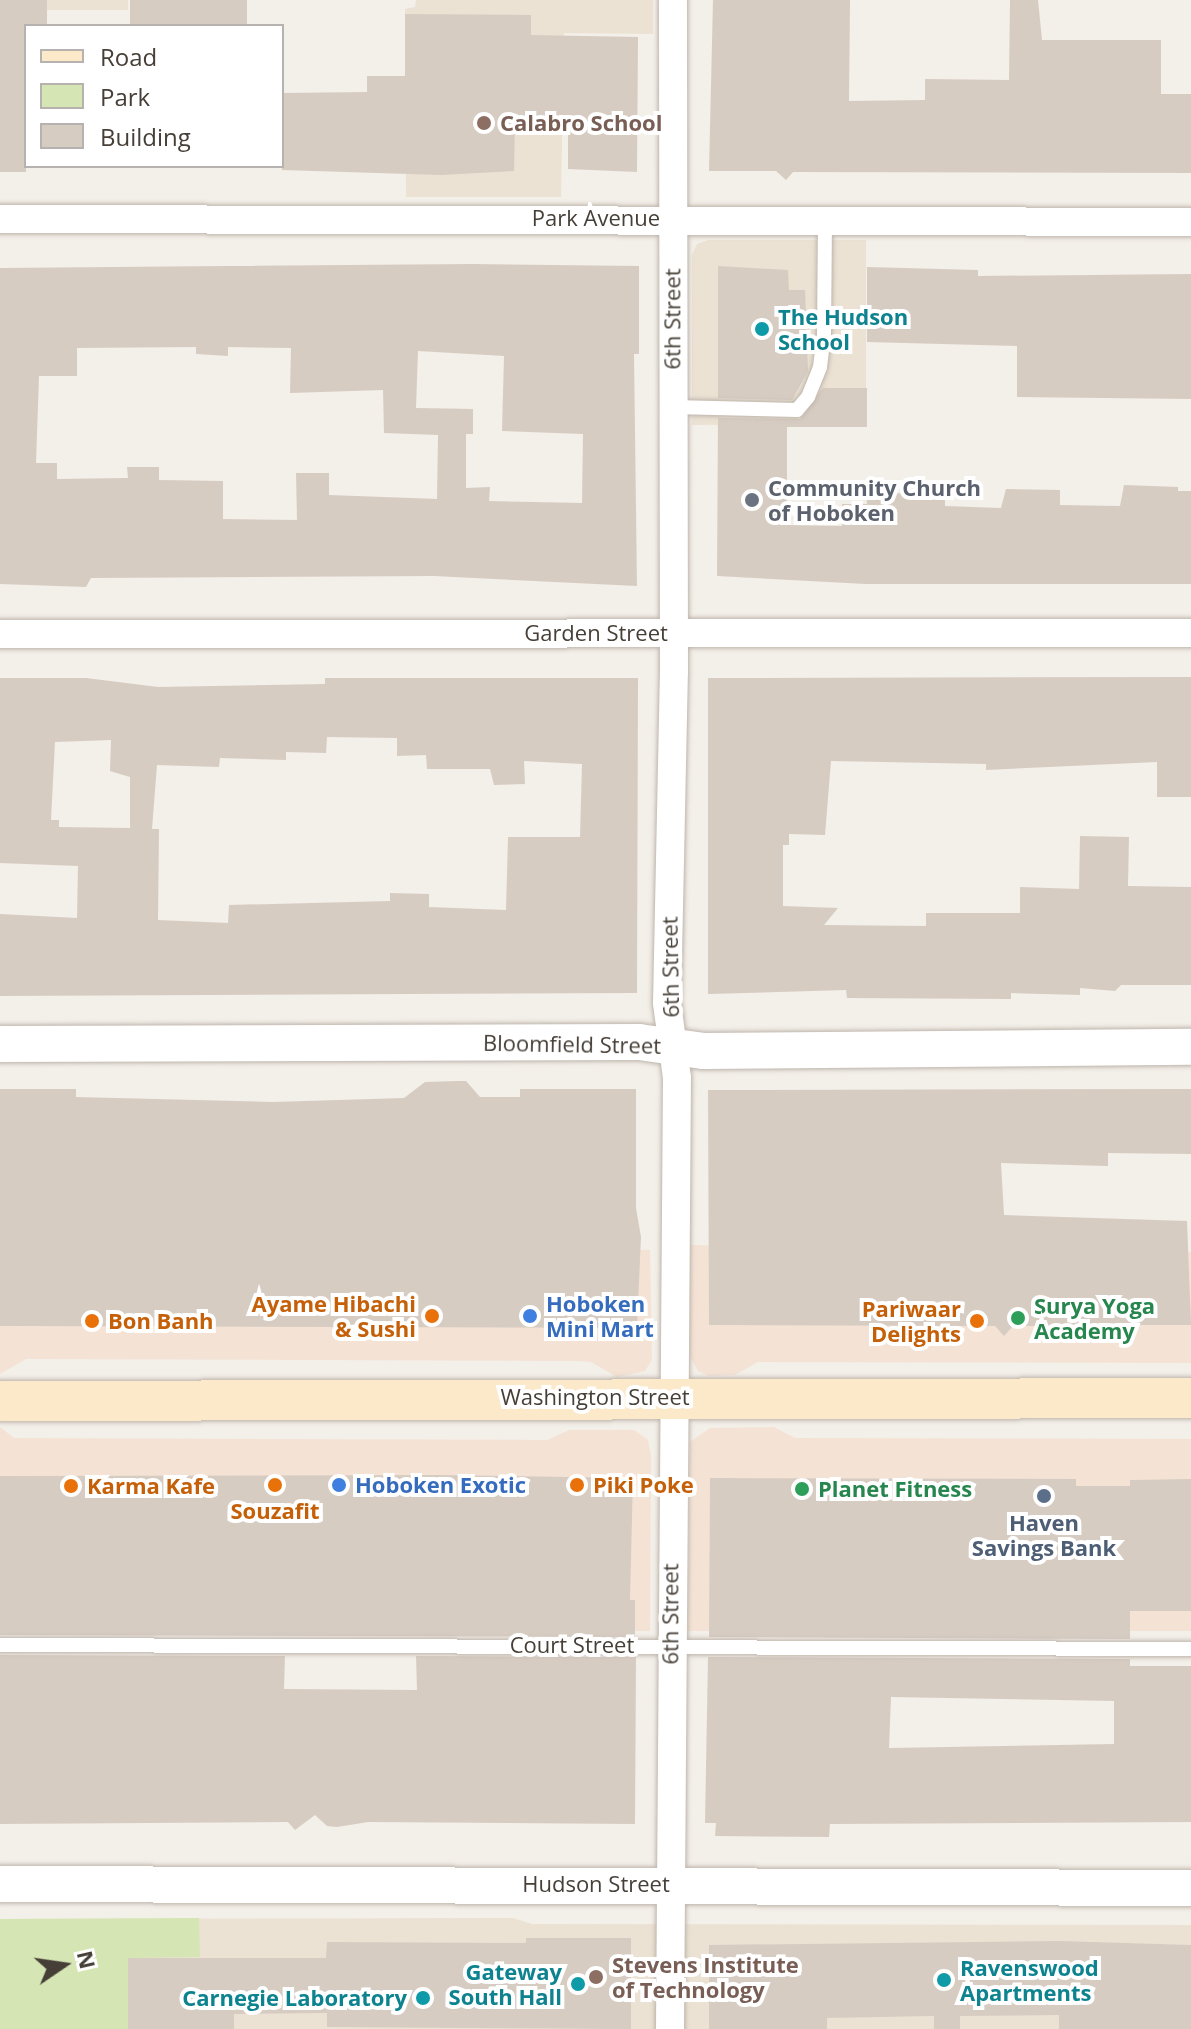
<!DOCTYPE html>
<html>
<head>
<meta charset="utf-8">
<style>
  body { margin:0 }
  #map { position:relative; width:1191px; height:2029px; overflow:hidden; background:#f3efe9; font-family:"Open Sans",sans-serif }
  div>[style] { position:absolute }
  .commercial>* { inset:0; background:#f4e3d5 }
  .education>* { inset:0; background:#ebe2d3; transform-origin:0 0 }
  .green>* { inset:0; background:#d5e5b4 }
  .building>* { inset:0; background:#d7ccc2; transform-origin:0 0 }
  .roads { filter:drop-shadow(0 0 2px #beb5ac) drop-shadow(0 0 2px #beb5ac) }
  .service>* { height:14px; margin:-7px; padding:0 7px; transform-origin:7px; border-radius:7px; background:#fff }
  .minor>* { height:28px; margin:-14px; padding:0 14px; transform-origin:14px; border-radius:14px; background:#fff }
  .tertiary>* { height:36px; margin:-18px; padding:0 18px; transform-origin:18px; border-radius:18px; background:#fff }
  .secondary>* { height:40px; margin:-20px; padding:0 20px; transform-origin:20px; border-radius:20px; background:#fbe9ca }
  .dots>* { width:22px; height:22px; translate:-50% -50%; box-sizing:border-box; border:4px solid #fff; border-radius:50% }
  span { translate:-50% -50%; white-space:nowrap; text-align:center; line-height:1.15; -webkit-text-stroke:8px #fff; paint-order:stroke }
  .education-label { font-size:22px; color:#785e54; font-weight:700 }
  .left { translate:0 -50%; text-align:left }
  .street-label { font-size:22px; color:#463f37 }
  .culture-label { font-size:22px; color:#0d838f; font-weight:700 }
  .right { translate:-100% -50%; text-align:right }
  .worship-label { font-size:22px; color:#5b616d; font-weight:700 }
  .food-label { font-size:22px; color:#c56008; font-weight:700 }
  .shop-label { font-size:22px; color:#366cbe; font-weight:700 }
  .leisure-label { font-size:22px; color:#27864d; font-weight:700 }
  .service-label { font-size:22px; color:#4e5e75; font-weight:700 }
  .legend { position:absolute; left:24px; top:24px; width:260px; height:144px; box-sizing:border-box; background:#fff; border:2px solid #b5b2af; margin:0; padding:10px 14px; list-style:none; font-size:24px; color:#463f37 }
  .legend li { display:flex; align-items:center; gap:16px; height:40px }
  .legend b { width:40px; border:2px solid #b5b2af }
  .north { position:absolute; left:24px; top:1925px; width:80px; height:80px; -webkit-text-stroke:6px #fff; paint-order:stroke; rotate:77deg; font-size:22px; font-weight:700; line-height:32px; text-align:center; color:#463f37 }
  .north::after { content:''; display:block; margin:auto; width:28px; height:36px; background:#463f37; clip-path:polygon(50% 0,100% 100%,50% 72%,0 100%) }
</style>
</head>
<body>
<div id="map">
  <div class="commercial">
    <div style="clip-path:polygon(688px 1245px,1191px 1252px,1191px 1363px,758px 1362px,735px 1375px,709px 1376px,698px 1371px,690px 1356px)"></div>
    <div style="clip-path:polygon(0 1247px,650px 1250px,652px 1360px,645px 1371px,617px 1377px,591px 1362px,577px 1361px,26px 1359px,0 1374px)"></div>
    <div style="clip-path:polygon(0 1427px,14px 1438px,547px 1440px,569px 1430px,634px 1430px,648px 1440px,651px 1456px,650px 1631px,0 1634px)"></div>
    <div style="clip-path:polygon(774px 1427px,795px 1438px,1191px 1439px,1191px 1631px,688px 1631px,690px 1442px,710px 1428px)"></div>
  </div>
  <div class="education">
    <div style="left:0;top:0;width:128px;height:10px"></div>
    <div style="clip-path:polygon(416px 0,653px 0,653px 34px,564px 33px,561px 197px,406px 197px,405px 9px,415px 7px)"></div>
    <div style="clip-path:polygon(708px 240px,866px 240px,866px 424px,692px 425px,692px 255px,697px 244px)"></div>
    <div style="clip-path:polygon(513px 1918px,532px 1924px,1191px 1925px,1191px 2029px,0 2029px,0 1919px)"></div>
  </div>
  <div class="green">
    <div style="clip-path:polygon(199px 1918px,200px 1957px,128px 1958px,128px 2029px,0 2029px,0 1919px)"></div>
  </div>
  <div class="building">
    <div style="clip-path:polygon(0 0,47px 0,47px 26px,26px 26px,26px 172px,0 172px)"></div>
    <div style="left:130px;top:0;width:117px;height:26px"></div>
    <div style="clip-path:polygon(713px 0,850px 0,849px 101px,925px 100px,925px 79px,1009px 80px,1010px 0,1038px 0,1042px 40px,1161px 40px,1161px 94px,1191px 94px,1191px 173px,793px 172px,786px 180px,776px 171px,709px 171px)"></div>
    <div style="clip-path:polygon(405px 14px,531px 15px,531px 35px,638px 37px,637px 172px,568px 169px,568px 124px,515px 123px,514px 171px,441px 175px,282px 170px,282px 93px,367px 92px,367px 76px,405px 76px)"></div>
    <div style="clip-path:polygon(evenodd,474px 264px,639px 266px,639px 354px,634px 354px,637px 586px,434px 576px,91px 578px,86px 587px,0 584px,0 268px,474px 264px,196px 347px,196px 354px,228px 356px,228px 347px,291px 348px,290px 393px,383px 390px,384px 433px,438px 435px,437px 499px,329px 495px,329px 473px,296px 473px,297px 520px,223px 519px,223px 481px,159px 480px,159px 467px,127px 467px,128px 478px,57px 479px,57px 463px,36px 463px,39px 376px,77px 376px,77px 348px,196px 347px,474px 264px,418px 351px,504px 356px,502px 431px,583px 434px,582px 503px,489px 501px,490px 487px,466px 488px,466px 434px,473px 434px,473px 409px,416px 408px,418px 351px)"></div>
    <div style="clip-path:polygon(718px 266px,788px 270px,789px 290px,805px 290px,808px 371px,792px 400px,718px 398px)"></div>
    <div style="clip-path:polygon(867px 267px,978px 270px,978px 276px,1191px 274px,1191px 399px,1017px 397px,1017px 346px,867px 342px)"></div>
    <div style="clip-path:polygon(823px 388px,867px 388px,867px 427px,787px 427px,787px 525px,842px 526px,842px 504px,867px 504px,866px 494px,945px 492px,945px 506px,1001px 508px,1006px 489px,1060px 490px,1060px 505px,1120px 506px,1124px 485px,1178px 487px,1178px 491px,1191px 491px,1191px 584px,866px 584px,717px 576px,718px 418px,800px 419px)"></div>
    <div style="clip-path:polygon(1191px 677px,1191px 797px,1157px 797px,1157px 762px,986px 770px,986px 764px,831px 761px,825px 835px,789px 834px,789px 845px,783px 845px,783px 906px,838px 908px,824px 925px,926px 926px,926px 913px,1020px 913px,1020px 887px,1079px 889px,1080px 836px,1129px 837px,1128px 886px,1191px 887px,1191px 985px,1121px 985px,1115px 991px,1080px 988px,1080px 995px,1011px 993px,1011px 999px,847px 998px,846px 990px,708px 994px,708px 678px)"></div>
    <div style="clip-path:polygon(evenodd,0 678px,86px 678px,158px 687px,325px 684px,325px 678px,638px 678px,637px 993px,0 996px,0 914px,77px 918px,78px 866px,0 863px,0 678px,327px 737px,397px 738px,397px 756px,426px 755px,427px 769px,490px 769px,494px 785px,525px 784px,524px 761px,582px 764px,580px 837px,508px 837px,506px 910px,429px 907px,429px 894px,390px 893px,390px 901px,229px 905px,228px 923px,158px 920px,159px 829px,152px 829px,157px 765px,219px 767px,220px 758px,286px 760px,286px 752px,326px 753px,327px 737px,0 678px,111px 740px,110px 771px,130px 777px,130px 828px,59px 827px,59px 820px,51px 820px,55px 742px,111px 740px)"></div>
    <div style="clip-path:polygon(458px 1081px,466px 1081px,480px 1097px,520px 1097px,520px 1089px,636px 1089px,636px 1208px,641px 1237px,637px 1328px,0 1326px,0 1089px,76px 1089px,76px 1097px,273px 1102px,404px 1098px,425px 1082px)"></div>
    <div style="clip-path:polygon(1191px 1089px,1191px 1154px,1108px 1153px,1108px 1166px,1001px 1163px,1004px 1215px,1187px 1221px,1191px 1325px,1063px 1325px,1055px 1335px,1044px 1326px,1013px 1326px,1004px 1336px,995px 1326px,709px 1325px,708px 1090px)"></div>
    <div style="clip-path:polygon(438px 1475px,633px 1478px,630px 1600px,635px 1600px,635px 1637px,0 1635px,0 1476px)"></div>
    <div style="clip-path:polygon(710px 1478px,1076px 1479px,1076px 1486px,1130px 1486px,1130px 1480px,1191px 1479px,1191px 1611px,1130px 1611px,1130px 1639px,709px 1637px)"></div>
    <div style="clip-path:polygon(0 1655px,285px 1656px,284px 1689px,417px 1690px,416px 1656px,636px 1657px,635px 1824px,368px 1822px,337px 1827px,327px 1826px,315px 1815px,295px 1830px,288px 1822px,0 1824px)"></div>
    <div style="clip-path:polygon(evenodd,708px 1657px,1130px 1659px,1130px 1666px,1191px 1666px,1191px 1822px,830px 1824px,829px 1837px,715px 1836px,716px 1823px,705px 1823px,708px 1657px,891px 1697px,1114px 1701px,1114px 1744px,889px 1748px,891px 1697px)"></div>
    <div style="clip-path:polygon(526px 1938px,631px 1938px,631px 2029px,327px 2027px,327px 2013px,234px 2014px,234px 2029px,128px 2029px,128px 1958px,326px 1958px,327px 1942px,526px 1943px)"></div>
    <div style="clip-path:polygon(1059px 1941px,1191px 1945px,1191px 2029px,1059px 2029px,1059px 2015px,960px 2016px,960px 2029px,934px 2029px,934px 2016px,827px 2018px,827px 2029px,709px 2029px,709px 1945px)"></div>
  </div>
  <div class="roads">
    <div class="service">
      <div style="left:673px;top:407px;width:124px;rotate:1.4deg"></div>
      <div style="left:797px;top:410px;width:17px;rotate:-50deg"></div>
      <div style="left:808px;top:397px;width:32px;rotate:-68deg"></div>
      <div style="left:820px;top:367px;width:32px;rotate:-83deg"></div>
      <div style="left:824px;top:335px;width:116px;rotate:-89.5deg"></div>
      <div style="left:0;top:1645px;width:1191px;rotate:0.19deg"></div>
    </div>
    <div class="minor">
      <div style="left:0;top:219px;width:1191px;rotate:0.14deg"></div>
      <div style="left:0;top:634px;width:1191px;rotate:-0.05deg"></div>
      <div style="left:670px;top:2029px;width:951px;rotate:-89.58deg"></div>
      <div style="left:677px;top:1078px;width:76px;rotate:-97.6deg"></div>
      <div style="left:667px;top:1003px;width:332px;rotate:-88.8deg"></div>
      <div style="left:674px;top:671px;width:671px;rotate:-90.09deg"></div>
    </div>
    <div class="tertiary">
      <div style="left:0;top:1044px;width:639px;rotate:-0.18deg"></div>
      <div style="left:639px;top:1042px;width:66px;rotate:7.9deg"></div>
      <div style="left:704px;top:1051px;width:487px;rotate:-0.5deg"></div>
      <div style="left:0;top:1884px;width:1191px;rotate:0.19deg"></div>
    </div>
    <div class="secondary">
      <div style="left:0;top:1401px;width:1191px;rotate:-0.14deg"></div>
    </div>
  </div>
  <div class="dots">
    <div style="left:484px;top:123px;background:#8d6e63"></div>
    <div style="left:762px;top:329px;background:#0f9aa8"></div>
    <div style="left:752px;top:500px;background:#6b7280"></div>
    <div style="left:432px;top:1316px;background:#e8710a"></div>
    <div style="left:530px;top:1316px;background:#3f7fe0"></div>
    <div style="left:1018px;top:1318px;background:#2e9e5b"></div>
    <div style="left:92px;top:1321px;background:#e8710a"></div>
    <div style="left:977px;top:1321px;background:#e8710a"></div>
    <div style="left:275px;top:1485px;background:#e8710a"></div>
    <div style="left:339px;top:1485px;background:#3f7fe0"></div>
    <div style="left:577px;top:1485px;background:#e8710a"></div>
    <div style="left:71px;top:1486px;background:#e8710a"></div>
    <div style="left:802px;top:1489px;background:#2e9e5b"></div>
    <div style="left:1044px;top:1496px;background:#5c6f8a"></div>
    <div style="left:596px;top:1977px;background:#8d6e63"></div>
    <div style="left:944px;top:1980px;background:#0f9aa8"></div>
    <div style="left:578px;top:1984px;background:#0f9aa8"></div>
    <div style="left:423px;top:1998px;background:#0f9aa8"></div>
  </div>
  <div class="education-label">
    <span class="left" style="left:500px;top:123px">Calabro School</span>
    <span class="left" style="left:612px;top:1977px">Stevens Institute<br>of Technology</span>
  </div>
  <div class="street-label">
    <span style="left:596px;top:218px">Park Avenue</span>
    <span style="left:672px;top:319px;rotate:-90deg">6th Street</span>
    <span style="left:596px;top:633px">Garden Street</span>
    <span style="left:670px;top:967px;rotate:-91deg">6th Street</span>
    <span style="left:572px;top:1044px;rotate:1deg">Bloomfield Street</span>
    <span style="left:595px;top:1397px">Washington Street</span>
    <span style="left:670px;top:1614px;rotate:-90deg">6th Street</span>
    <span style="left:572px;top:1645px">Court Street</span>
    <span style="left:596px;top:1884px">Hudson Street</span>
  </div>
  <div class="culture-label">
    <span class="left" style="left:778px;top:329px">The Hudson<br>School</span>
    <span class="left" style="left:960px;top:1980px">Ravenswood<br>Apartments</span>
    <span class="right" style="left:562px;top:1984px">Gateway<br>South Hall</span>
    <span class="right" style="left:407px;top:1998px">Carnegie Laboratory</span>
  </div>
  <div class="worship-label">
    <span class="left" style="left:768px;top:500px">Community Church<br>of Hoboken</span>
  </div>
  <div class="food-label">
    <span class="right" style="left:416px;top:1316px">Ayame Hibachi<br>&amp; Sushi</span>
    <span class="right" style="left:961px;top:1321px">Pariwaar<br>Delights</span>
    <span class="left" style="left:108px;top:1321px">Bon Banh</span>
    <span class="left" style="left:593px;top:1485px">Piki Poke</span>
    <span class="left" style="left:87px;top:1486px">Karma Kafe</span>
    <span style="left:275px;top:1511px">Souzafit</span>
  </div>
  <div class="shop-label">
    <span class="left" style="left:546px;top:1316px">Hoboken<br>Mini Mart</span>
    <span class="left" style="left:355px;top:1485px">Hoboken Exotic</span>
  </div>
  <div class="leisure-label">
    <span class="left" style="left:1034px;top:1318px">Surya Yoga<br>Academy</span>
    <span class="left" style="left:818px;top:1489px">Planet Fitness</span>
  </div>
  <div class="service-label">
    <span style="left:1044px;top:1535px">Haven<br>Savings Bank</span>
  </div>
  <ul class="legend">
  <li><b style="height:10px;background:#fbe9ca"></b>Road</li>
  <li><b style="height:22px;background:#d5e5b4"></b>Park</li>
  <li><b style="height:22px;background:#d7ccc2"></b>Building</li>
  </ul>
  <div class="north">N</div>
</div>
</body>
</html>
